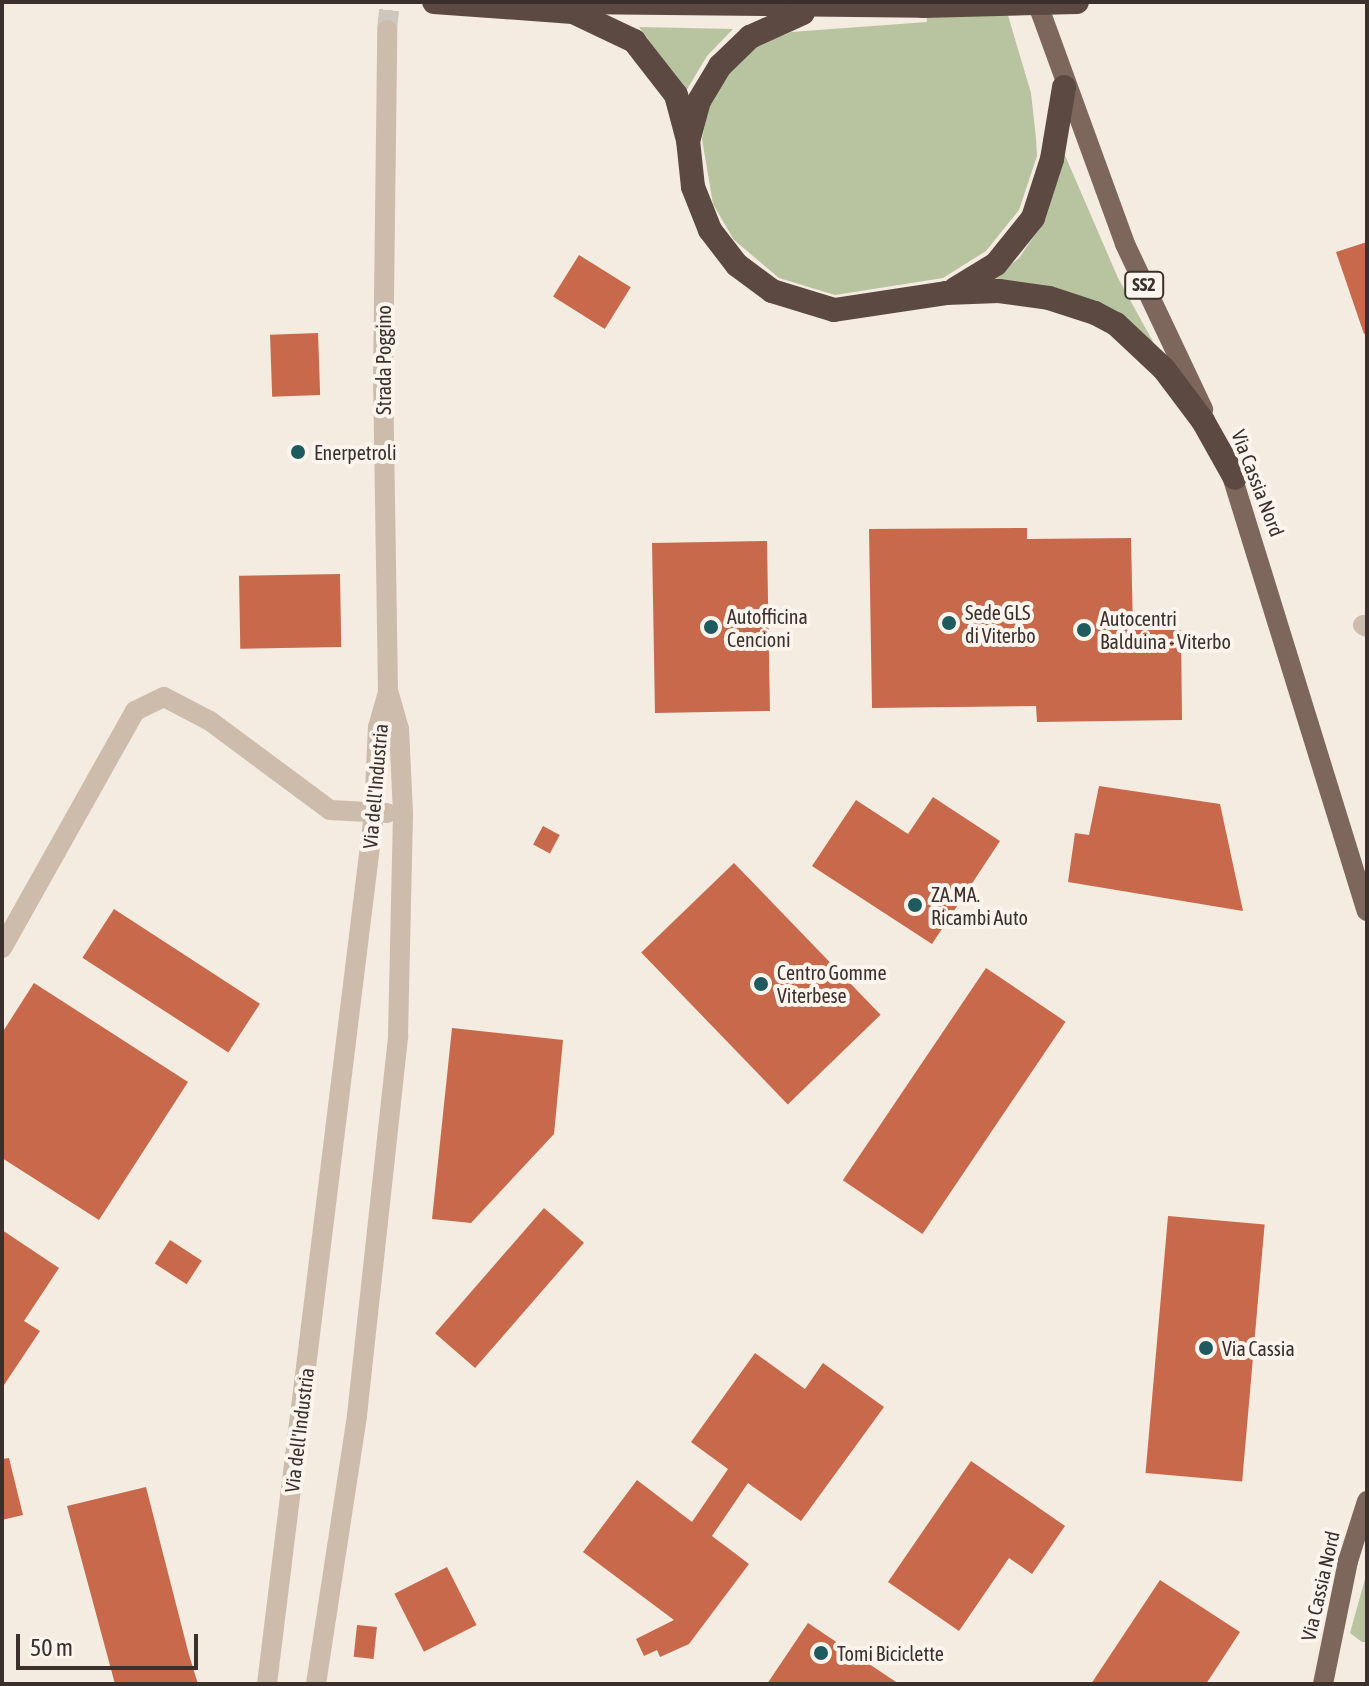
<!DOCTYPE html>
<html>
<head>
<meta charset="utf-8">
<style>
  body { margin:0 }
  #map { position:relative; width:1369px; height:1686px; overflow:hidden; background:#f4ebe1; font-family:"Asap Condensed",sans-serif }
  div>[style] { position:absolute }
  .green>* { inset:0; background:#b8c4a0 }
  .building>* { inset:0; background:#c8694b; transform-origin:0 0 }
  .street-tunnel>* { height:20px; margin-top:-10px; transform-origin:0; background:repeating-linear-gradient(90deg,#cfc6bd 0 20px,transparent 0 30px) }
  .street>* { height:20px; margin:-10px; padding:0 10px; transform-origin:10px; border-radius:10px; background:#cdbbac }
  .primary>* { height:20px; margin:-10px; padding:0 10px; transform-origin:10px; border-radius:10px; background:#7d675c }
  .highway>* { height:24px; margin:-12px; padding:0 12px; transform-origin:12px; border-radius:12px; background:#5c4a42 }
  .highway-bridge>* { height:24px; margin:-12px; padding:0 12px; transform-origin:12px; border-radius:12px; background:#5c4a42 }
  .dots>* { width:22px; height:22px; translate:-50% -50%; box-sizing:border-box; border:4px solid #fbf5ee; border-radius:50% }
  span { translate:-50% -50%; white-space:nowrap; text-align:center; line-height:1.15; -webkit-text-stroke:8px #fbf5ee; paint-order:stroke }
  .shield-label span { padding:2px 6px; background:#fbf5ee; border:2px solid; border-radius:6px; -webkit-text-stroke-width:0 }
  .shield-label { font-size:18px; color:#3b302b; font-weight:700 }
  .street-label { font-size:20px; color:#3b302b }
  .poi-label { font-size:20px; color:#3b302b }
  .left { translate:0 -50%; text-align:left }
  .frame { position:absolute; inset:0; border:4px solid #3b302b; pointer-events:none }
  .scale { position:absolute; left:16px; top:1634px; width:182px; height:36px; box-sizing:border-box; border:4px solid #3b302b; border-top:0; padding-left:10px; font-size:24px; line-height:28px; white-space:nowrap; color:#3b302b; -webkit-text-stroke:6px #fbf5ee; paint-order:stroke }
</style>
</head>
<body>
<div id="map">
  <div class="green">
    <div style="clip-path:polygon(924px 2px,1004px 2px,1031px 93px,1036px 138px,1037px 156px,1019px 210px,986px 251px,943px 278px,835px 295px,779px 278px,734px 240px,713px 204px,702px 139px,709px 105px,729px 73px,757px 46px,791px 32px,927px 22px)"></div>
    <div style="clip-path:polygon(639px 27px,733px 29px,707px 56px,686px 91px)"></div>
    <div style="clip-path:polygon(1064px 153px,1118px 278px,1157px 349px,987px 284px,1019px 258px,1043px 223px)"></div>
    <div style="clip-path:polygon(1367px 1572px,1367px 1642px,1362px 1642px,1350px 1633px)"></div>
  </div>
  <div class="building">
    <div style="clip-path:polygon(1367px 242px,1367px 333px,1364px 334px,1336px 252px)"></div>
    <div style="left:579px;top:255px;width:61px;height:49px;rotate:32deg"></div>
    <div style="left:318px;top:333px;width:62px;height:48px;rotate:88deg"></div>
    <div style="clip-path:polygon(1027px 528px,1027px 539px,1131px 538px,1133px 630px,1181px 630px,1182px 720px,1037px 722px,1036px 706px,872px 708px,869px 529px)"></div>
    <div style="left:767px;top:541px;width:170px;height:115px;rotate:89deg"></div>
    <div style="left:340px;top:574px;width:73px;height:101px;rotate:89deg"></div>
    <div style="clip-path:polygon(1099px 786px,1220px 804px,1243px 911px,1068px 882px,1075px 833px,1089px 835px)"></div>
    <div style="clip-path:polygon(933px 797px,1000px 841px,932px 944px,812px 866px,856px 800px,908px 834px)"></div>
    <div style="left:543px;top:826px;width:19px;height:21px;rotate:28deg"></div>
    <div style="left:734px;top:863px;width:211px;height:129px;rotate:46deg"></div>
    <div style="left:114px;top:909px;width:174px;height:58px;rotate:33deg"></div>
    <div style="left:986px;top:968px;width:96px;height:256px;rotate:34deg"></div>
    <div style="clip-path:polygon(34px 983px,188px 1082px,99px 1220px,2px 1158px,2px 1033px)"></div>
    <div style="clip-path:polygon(452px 1028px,563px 1040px,554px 1134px,471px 1223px,432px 1219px)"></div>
    <div style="left:544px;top:1208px;width:53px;height:166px;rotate:41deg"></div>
    <div style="left:1168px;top:1216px;width:97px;height:258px;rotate:5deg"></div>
    <div style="clip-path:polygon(2px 1230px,59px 1268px,24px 1321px,40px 1331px,2px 1388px)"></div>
    <div style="left:170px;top:1240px;width:38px;height:28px;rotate:33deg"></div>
    <div style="clip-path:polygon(755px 1353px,805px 1389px,823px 1363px,884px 1407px,801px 1521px,748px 1483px,712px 1536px,749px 1564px,689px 1644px,660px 1657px,657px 1650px,644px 1656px,636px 1639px,674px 1620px,583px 1552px,637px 1480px,692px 1522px,728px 1469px,691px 1442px)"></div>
    <div style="clip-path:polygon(9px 1458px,23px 1515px,2px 1520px,2px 1459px)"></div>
    <div style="clip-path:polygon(971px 1461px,1065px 1526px,1032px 1574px,1009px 1558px,959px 1631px,888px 1582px)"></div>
    <div style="clip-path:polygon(146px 1487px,189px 1655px,198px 1684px,115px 1684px,67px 1506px)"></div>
    <div style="left:447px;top:1567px;width:65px;height:59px;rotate:63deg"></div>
    <div style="clip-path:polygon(1160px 1580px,1240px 1632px,1206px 1684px,1091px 1684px)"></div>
    <div style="clip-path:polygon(808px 1623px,899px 1684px,767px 1684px)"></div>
    <div style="left:357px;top:1625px;width:20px;height:32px;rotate:6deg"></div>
  </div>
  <div class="street-tunnel">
    <div style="left:387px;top:30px;width:28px;rotate:-84deg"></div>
  </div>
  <div class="street">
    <div style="left:1363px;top:625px;width:4px;rotate:27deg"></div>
    <div style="left:2px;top:948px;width:272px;rotate:-60.7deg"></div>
    <div style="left:135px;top:711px;width:32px;rotate:-26deg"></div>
    <div style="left:164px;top:697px;width:52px;rotate:27.6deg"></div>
    <div style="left:210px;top:721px;width:149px;rotate:36.6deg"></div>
    <div style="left:330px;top:810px;width:57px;rotate:3deg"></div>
    <div style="left:267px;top:1684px;width:877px;rotate:-82.99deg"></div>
    <div style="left:374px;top:814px;width:87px;rotate:-87.4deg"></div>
    <div style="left:378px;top:727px;width:37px;rotate:-74deg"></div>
    <div style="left:316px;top:1684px;width:272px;rotate:-81.3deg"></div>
    <div style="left:357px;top:1415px;width:382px;rotate:-83.8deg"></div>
    <div style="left:398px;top:1035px;width:222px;rotate:-88.7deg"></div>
    <div style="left:403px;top:813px;width:84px;rotate:-92.7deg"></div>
    <div style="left:399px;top:729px;width:40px;rotate:-106deg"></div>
    <div style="left:388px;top:691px;width:310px;rotate:-90.9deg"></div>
    <div style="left:383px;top:381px;width:351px;rotate:-89.3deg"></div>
  </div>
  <div class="primary">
    <div style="left:1037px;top:2px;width:258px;rotate:70deg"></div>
    <div style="left:1125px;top:244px;width:183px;rotate:64.7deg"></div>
    <div style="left:1228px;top:463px;width:469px;rotate:72.8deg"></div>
    <div style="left:1323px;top:1684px;width:126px;rotate:-78.5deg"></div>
    <div style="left:1348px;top:1561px;width:63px;rotate:-72.4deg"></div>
  </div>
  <div class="highway">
    <div style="left:434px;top:2px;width:139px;rotate:4.1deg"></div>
    <div style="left:573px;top:12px;width:68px;rotate:25.4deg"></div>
    <div style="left:634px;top:41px;width:68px;rotate:52.1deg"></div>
    <div style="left:676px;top:95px;width:47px;rotate:75.1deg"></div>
    <div style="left:688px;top:140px;width:47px;rotate:83.9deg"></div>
    <div style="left:693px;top:187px;width:46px;rotate:68.4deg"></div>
    <div style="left:710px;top:230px;width:44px;rotate:52.4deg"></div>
    <div style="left:737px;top:265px;width:44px;rotate:36.6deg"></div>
    <div style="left:772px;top:291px;width:65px;rotate:17deg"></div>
    <div style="left:834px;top:310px;width:113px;rotate:-8.6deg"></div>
    <div style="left:946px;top:293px;width:53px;rotate:-2.2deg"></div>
    <div style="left:999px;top:291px;width:50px;rotate:8deg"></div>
    <div style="left:1049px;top:298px;width:48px;rotate:18.1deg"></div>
    <div style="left:1095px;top:313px;width:24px;rotate:28deg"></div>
    <div style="left:1116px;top:324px;width:66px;rotate:43.2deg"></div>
    <div style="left:1164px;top:369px;width:65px;rotate:53.1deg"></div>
    <div style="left:1203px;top:421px;width:65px;rotate:60.7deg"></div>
    <div style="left:570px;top:2px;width:353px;rotate:0.6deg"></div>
    <div style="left:689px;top:138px;width:38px;rotate:-75deg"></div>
    <div style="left:699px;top:101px;width:41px;rotate:-59deg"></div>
    <div style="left:720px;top:66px;width:42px;rotate:-44deg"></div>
    <div style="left:750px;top:37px;width:58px;rotate:-24.4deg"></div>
    <div style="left:955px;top:289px;width:48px;rotate:-31.4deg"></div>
    <div style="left:996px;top:264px;width:59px;rotate:-51.2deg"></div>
    <div style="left:1033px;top:218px;width:62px;rotate:-72.1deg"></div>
    <div style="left:1052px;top:159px;width:73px;rotate:-80.5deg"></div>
  </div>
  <div class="highway-bridge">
    <div style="left:923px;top:6px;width:154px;rotate:-1.5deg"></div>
  </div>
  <div class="dots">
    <div style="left:298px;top:452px;background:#1f5a5e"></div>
    <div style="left:949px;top:623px;background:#1f5a5e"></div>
    <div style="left:711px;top:627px;background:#1f5a5e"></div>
    <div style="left:1084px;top:630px;background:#1f5a5e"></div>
    <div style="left:915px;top:905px;background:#1f5a5e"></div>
    <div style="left:761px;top:984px;background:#1f5a5e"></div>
    <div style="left:1206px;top:1348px;background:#1f5a5e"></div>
    <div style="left:821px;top:1653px;background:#1f5a5e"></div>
  </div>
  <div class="shield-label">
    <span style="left:1144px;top:285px">SS2</span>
  </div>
  <div class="street-label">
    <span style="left:383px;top:360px;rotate:-90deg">Strada Poggino</span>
    <span style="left:1258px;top:483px;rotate:69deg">Via Cassia Nord</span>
    <span style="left:375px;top:786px;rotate:-85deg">Via dell'Industria</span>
    <span style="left:299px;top:1430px;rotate:-83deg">Via dell'Industria</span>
    <span style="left:1320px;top:1586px;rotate:-77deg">Via Cassia Nord</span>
  </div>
  <div class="poi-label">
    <span class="left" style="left:314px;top:452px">Enerpetroli</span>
    <span class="left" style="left:965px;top:624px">Sede GLS<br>di Viterbo</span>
    <span class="left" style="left:727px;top:628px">Autofficina<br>Cencioni</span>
    <span class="left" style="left:1100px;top:630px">Autocentri<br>Balduina - Viterbo</span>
    <span class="left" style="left:931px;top:906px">ZA.MA.<br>Ricambi Auto</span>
    <span class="left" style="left:777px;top:984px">Centro Gomme<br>Viterbese</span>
    <span class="left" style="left:1222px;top:1348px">Via Cassia</span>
    <span class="left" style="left:837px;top:1653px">Tomi Biciclette</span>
  </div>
  <div class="frame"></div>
  <div class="scale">50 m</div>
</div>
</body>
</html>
